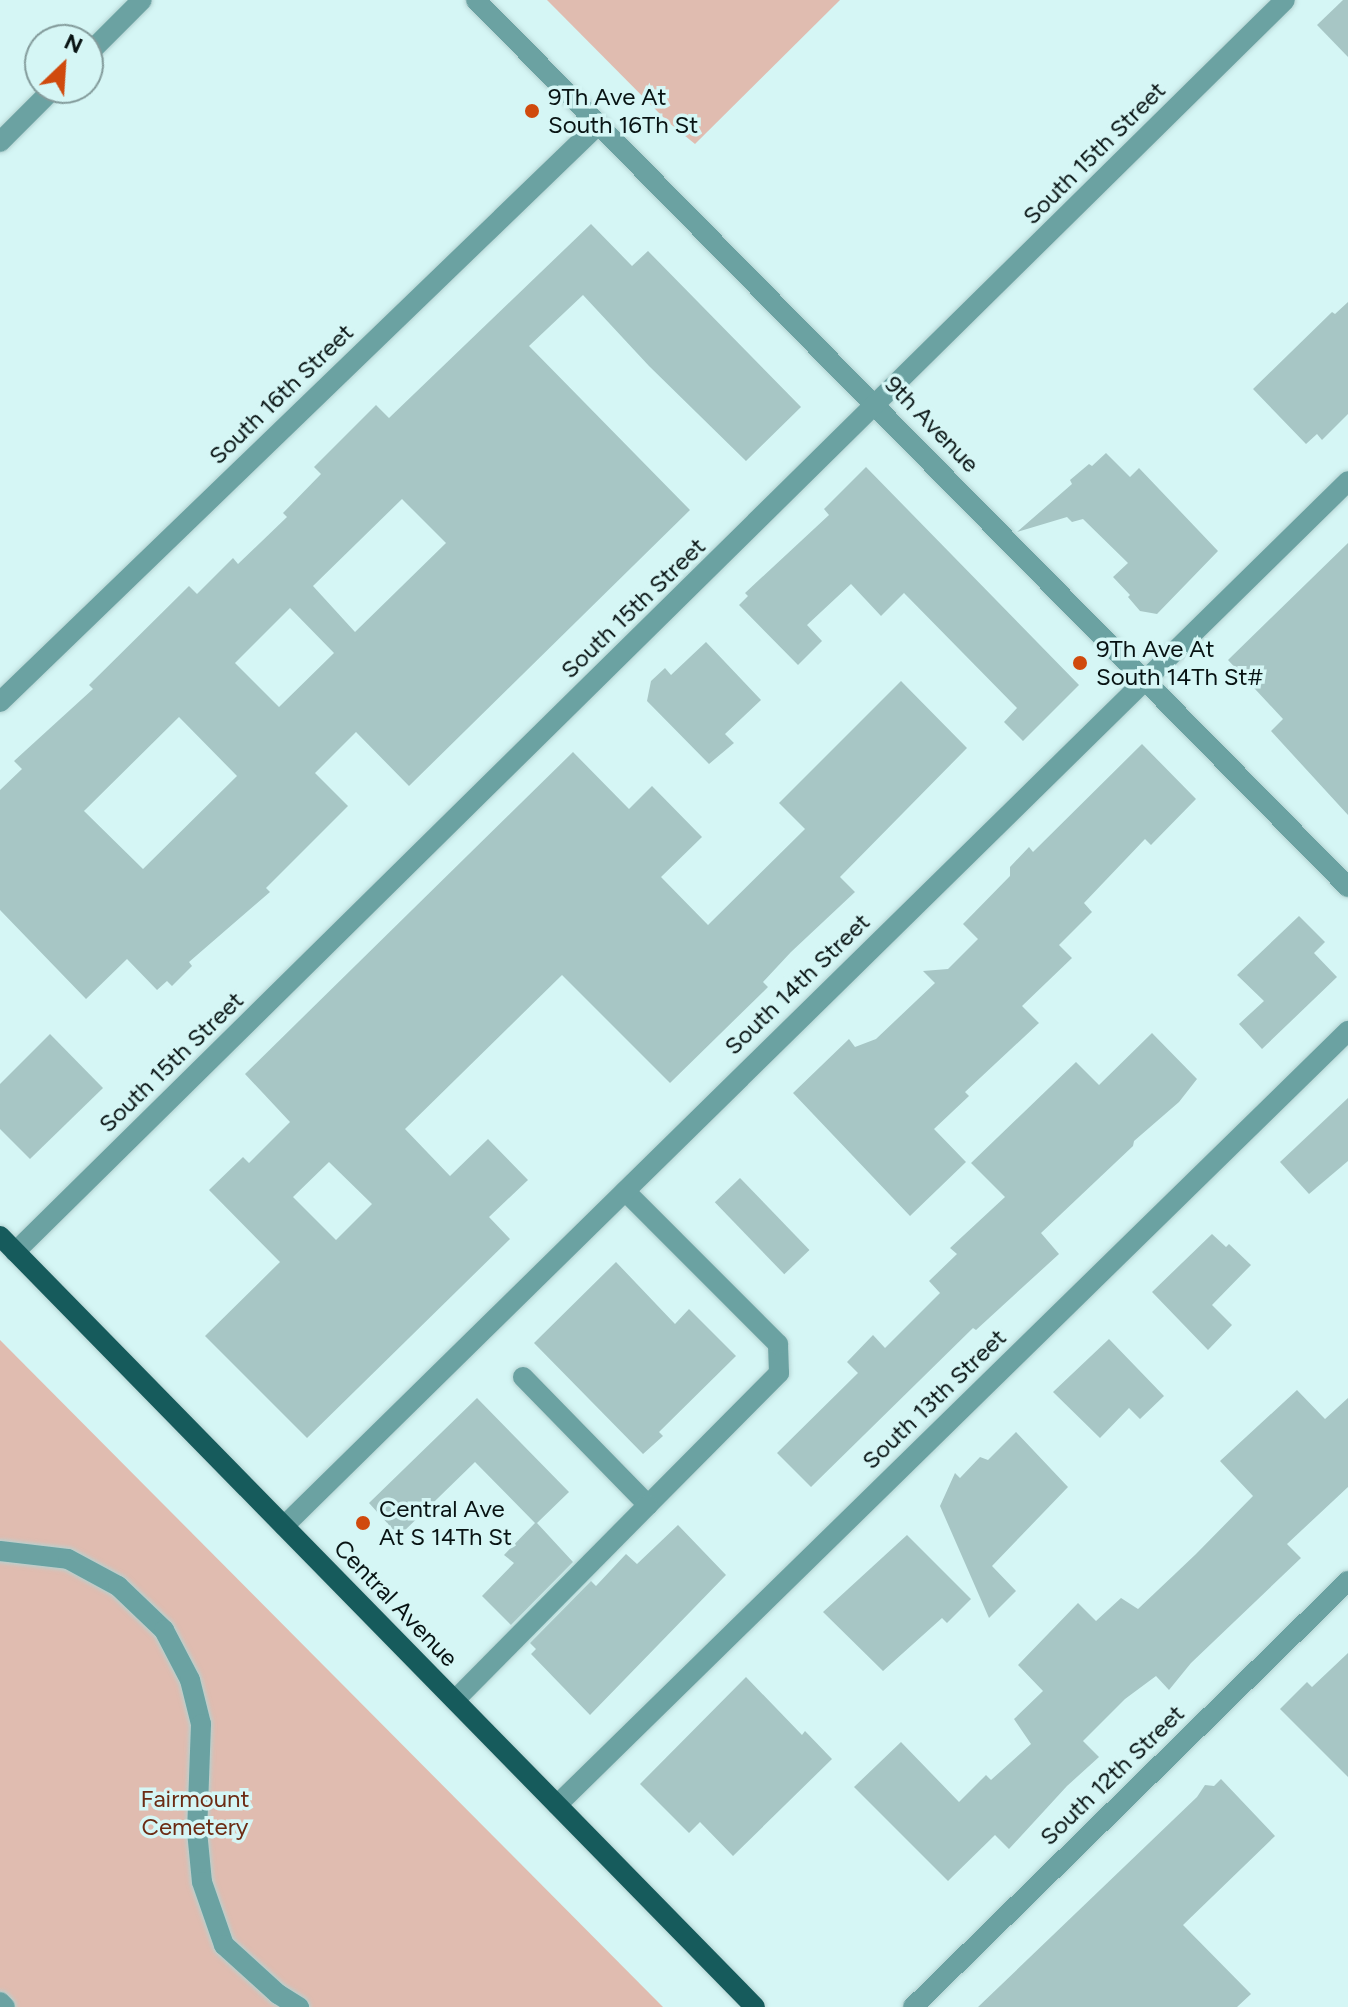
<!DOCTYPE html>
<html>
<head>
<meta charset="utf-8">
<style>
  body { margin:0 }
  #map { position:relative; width:1348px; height:2007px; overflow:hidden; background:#d5f6f5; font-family:Figtree,sans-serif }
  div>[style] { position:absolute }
  .green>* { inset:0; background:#e0bcb0 }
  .building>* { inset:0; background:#a7c6c5; transform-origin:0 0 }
  .roads { filter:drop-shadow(0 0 2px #b4d2d1) drop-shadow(0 0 2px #b4d2d1) }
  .service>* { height:20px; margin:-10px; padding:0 10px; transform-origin:10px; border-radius:10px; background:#6ba2a2 }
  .minor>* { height:20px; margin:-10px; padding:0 10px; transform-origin:10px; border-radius:10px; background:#6ba2a2 }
  .tertiary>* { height:20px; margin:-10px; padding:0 10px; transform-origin:10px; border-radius:10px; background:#6ba2a2 }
  .primary>* { height:20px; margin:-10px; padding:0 10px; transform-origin:10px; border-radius:10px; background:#165b5c }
  .dots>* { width:22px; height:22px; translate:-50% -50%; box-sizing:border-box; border:4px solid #d5f6f5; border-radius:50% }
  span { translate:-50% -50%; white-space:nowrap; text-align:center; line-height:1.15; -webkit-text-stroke:7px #d5f6f5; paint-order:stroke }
  .poi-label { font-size:24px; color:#081313 }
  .left { translate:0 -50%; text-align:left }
  .street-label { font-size:24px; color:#081313 }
  .park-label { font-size:24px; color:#6c2b13 }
  .north { position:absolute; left:24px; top:24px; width:80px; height:80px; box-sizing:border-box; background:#d5f6f5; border:2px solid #839b9b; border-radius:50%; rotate:25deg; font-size:22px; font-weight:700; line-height:32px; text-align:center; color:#081313 }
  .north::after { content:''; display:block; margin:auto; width:28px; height:36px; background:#d04a0d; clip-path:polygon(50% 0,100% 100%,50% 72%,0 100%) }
</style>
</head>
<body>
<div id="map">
  <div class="green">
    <div style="clip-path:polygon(547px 0,840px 0,695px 144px,668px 122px)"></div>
    <div style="clip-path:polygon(0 1340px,663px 2007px,0 2007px)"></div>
  </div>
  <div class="building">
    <div style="clip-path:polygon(1343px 0,1348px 0,1348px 57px,1317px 25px)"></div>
    <div style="clip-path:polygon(evenodd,591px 224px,632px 266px,648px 251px,801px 407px,746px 461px,649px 366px,583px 295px,529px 346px,690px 510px,409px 786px,356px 732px,315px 773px,348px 806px,266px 888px,270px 892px,189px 962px,192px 966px,172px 986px,167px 981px,157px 990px,127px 959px,86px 999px,0 910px,0 790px,22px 769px,14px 761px,93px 689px,89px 685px,189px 586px,197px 594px,233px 558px,238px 564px,287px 517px,283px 513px,321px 474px,314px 467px,376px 405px,389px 418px,591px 224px,402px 499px,446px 543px,355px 632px,313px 586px,402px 499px,591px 224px,290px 608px,334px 653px,279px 707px,235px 663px,290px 608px,591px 224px,179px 717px,237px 776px,143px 869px,84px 811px,179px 717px)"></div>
    <div style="clip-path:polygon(1348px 302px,1348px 414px,1322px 440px,1317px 434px,1306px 444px,1253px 389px,1332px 312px,1335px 314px)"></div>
    <div style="clip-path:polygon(1106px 453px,1130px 477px,1139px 468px,1218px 551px,1157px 614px,1140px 611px,1128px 597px,1130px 595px,1113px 577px,1128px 563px,1083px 519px,1072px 522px,1067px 517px,1017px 532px,1072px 484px,1070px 480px,1089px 464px,1092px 466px)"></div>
    <div style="clip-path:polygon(866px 467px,1079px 685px,1023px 741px,1004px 722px,1017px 708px,904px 593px,881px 616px,851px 584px,807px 625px,822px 641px,798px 665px,739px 605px,748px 596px,745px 593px,829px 515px,824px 509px)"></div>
    <div style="clip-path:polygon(1348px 543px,1348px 815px,1271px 731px,1283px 719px,1228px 660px)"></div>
    <div style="clip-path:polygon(706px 642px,761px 700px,725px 734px,734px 743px,709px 764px,647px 701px,651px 681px,665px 668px,671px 675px)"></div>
    <div style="clip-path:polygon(evenodd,901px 681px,967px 748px,840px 877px,855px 892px,791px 952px,763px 982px,768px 987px,670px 1083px,562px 975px,405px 1129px,450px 1176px,488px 1139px,528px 1180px,489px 1217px,510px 1239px,307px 1438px,205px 1336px,280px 1262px,209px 1190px,243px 1157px,249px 1163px,290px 1122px,245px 1074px,573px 752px,629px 809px,652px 786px,702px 837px,661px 877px,708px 925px,805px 829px,779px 803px,901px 681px,329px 1162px,372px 1204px,336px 1240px,293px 1197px,329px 1162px)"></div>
    <div style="clip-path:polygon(1142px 744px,1196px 799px,1151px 845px,1145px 839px,1084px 903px,1092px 912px,1059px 945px,1072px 958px,1022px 1006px,1039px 1023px,965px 1092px,969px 1096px,934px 1129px,966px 1162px,910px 1216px,793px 1093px,849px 1039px,855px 1047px,876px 1039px,935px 983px,923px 971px,948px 969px,978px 939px,963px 924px,1010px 876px,1010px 867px,1029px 847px,1033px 852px)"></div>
    <div style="clip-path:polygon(1299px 916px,1325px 942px,1314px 953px,1337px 977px,1262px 1049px,1239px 1024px,1264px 1001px,1237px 975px)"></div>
    <div style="clip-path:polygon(1152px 1033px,1197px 1079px,1179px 1102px,1134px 1141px,1133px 1146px,1041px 1233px,1059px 1254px,976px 1330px,973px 1328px,811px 1487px,777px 1453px,858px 1373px,847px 1362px,873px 1335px,885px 1348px,940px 1293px,929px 1281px,957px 1254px,950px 1248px,1005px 1197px,971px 1163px,1076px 1062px,1099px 1085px)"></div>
    <div style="clip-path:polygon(50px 1034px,103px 1088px,30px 1159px,0 1129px,0 1084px)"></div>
    <div style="clip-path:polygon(1348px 1098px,1348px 1161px,1309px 1194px,1280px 1162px)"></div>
    <div style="left:740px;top:1178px;width:100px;height:35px;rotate:46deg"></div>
    <div style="clip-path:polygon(1212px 1234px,1226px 1247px,1229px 1244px,1251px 1265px,1212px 1305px,1232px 1325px,1208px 1350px,1152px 1292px)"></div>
    <div style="clip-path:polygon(616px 1262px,675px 1324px,689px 1309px,736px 1356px,659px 1432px,663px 1436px,643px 1454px,534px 1343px)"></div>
    <div style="clip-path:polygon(1109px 1339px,1164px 1396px,1140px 1419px,1129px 1408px,1100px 1438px,1053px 1392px)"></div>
    <div style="clip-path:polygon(1297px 1390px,1325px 1419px,1348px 1398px,1348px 1487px,1287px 1544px,1301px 1558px,1191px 1663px,1169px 1690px,1156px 1676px,1125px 1699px,1083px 1741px,1099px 1757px,1067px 1786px,1009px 1849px,995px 1835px,948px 1881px,854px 1787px,901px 1742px,959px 1802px,986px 1775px,991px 1780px,1031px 1744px,1014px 1719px,1043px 1691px,1018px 1665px,1078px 1603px,1096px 1621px,1121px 1598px,1138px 1609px,1196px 1554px,1253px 1496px,1220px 1461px)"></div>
    <div style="clip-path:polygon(477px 1398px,569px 1492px,537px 1523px,573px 1562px,511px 1625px,482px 1596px,514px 1563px,504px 1555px,535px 1523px,475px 1462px,399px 1536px,369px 1503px)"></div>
    <div style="clip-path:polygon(1016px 1432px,1068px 1487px,992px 1566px,1016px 1591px,989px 1618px,940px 1506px,955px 1473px,960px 1478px,980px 1457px,988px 1460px)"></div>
    <div style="clip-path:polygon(678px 1525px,726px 1575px,590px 1715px,531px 1654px,536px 1649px,530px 1643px,591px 1581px,596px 1586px,626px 1554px,637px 1564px)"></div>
    <div style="clip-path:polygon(907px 1535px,971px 1599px,947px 1623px,942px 1618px,883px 1671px,823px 1612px)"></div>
    <div style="clip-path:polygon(1348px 1653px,1348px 1777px,1280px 1709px,1307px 1682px,1312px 1687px)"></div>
    <div style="clip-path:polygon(746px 1677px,802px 1735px,805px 1731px,832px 1759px,733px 1856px,700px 1822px,689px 1833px,640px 1784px)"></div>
    <div style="clip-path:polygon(1221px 1779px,1275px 1836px,1183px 1925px,1251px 1994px,1237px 2007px,978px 2007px,1197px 1797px,1205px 1785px,1214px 1786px)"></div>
  </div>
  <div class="roads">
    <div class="service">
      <div style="left:523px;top:1377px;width:179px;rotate:45.7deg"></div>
      <div style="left:648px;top:1505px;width:186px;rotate:-45.2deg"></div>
      <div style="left:779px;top:1373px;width:29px;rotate:-92deg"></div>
      <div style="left:778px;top:1344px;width:216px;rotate:-135deg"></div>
      <div style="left:0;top:1551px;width:68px;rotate:6.7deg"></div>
      <div style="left:68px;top:1559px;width:57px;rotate:28.4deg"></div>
      <div style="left:118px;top:1586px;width:64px;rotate:43.7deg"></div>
      <div style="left:164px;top:1630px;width:56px;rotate:62.5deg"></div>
      <div style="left:190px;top:1680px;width:45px;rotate:76deg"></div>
      <div style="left:201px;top:1724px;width:107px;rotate:92.1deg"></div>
      <div style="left:197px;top:1831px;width:51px;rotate:84.4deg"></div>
      <div style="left:202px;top:1882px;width:67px;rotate:70.8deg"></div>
      <div style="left:224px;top:1945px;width:73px;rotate:42.2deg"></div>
      <div style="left:278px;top:1994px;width:25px;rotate:32deg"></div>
      <div style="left:455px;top:1700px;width:274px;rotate:-45.3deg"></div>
      <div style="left:0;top:2002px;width:7px;rotate:45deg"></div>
    </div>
    <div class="minor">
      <div style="left:476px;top:0;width:1244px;rotate:45.49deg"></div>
      <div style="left:88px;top:54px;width:76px;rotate:-45deg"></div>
      <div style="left:0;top:142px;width:76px;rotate:-45deg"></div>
      <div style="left:0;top:702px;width:832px;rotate:-43.98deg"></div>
      <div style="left:15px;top:1252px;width:1783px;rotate:-44.59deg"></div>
      <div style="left:284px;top:1526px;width:1491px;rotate:-44.48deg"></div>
      <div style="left:557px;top:1805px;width:1107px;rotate:-44.38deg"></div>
    </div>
    <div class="tertiary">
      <div style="left:913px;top:2007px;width:609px;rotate:-44.4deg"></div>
    </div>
    <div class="primary">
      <div style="left:0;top:1236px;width:1079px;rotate:45.6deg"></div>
    </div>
  </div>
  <div class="dots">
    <div style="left:532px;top:111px;background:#d04a0d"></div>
    <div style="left:1080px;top:663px;background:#d04a0d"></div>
    <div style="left:363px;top:1523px;background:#d04a0d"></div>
  </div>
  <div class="poi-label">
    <span class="left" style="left:548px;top:111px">9Th Ave At<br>South 16Th St</span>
    <span class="left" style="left:1096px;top:663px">9Th Ave At<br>South 14Th St#</span>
    <span class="left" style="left:379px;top:1523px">Central Ave<br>At S 14Th St</span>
  </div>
  <div class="street-label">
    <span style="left:1094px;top:153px;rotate:-45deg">South 15th Street</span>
    <span style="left:281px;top:394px;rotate:-44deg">South 16th Street</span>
    <span style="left:932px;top:424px;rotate:46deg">9th Avenue</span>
    <span style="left:633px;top:608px;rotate:-44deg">South 15th Street</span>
    <span style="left:797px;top:984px;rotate:-44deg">South 14th Street</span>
    <span style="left:171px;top:1062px;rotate:-44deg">South 15th Street</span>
    <span style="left:934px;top:1399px;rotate:-44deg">South 13th Street</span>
    <span style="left:396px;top:1603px;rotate:46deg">Central Avenue</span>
    <span style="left:1112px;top:1775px;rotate:-44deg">South 12th Street</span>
  </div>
  <div class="park-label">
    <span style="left:195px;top:1813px">Fairmount<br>Cemetery</span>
  </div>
  <div class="north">N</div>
</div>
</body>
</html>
